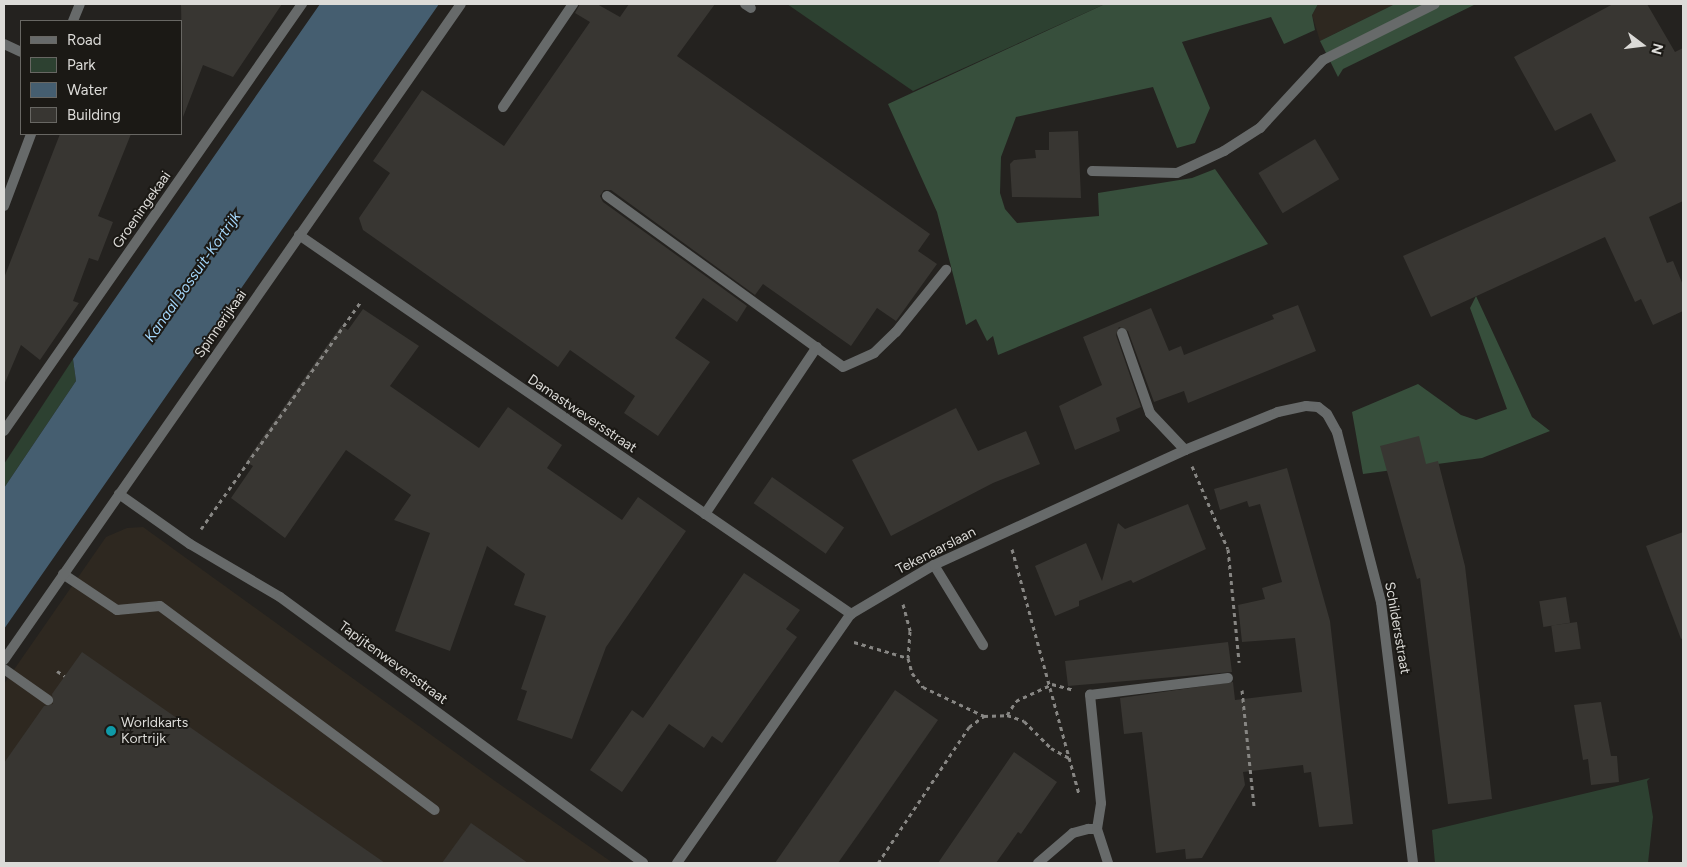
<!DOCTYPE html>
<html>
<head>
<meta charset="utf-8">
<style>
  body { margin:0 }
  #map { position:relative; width:1687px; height:867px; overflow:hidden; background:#24221f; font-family:Figtree,sans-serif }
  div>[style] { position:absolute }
  .built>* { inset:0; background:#2e2820 }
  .green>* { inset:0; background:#2d4131 }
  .forest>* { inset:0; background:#374f3c }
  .water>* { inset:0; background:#455e70 }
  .building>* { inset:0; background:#383632; transform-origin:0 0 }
  .path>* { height:3px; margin-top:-1.5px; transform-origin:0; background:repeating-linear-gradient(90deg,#878683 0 4px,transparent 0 8px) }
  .service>* { height:10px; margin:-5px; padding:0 5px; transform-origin:5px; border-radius:5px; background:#676a6a }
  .minor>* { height:10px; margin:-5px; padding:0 5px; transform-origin:5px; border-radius:5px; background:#676a6a }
  .tertiary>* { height:10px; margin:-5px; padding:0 5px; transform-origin:5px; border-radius:5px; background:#676a6a }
  .dots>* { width:14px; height:14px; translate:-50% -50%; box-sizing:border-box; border:2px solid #1b1915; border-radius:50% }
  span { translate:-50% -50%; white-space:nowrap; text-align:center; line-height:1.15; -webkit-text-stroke:4px #1b1915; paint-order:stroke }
  .street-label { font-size:14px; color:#dcdbd8 }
  .poi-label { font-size:14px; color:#dcdbd8 }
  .left { translate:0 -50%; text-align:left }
  .water-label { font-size:15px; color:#a3d5f9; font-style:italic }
  .frame { position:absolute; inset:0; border:5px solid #dcdbd8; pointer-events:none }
  .legend { position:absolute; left:20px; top:20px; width:162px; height:115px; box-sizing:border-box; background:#1b1915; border:1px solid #686763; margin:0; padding:6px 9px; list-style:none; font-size:15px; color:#dcdbd8 }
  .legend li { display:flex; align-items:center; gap:10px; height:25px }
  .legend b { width:25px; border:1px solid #686763 }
  .north { position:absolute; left:1617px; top:20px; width:50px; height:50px; -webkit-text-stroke:4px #1b1915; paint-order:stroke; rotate:105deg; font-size:14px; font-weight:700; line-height:20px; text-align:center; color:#dcdbd8 }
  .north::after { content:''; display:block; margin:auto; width:18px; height:22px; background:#dcdbd8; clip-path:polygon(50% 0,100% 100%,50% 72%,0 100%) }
</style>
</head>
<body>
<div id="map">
  <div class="built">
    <div style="clip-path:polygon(1318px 4px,1395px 4px,1320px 41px,1312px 15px)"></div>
    <div style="clip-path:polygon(143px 527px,495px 781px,613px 863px,4px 863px,4px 684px,106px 537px,127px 528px)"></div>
  </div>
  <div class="green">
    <div style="clip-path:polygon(787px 4px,1105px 4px,913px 91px)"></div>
    <div style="clip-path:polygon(73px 359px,76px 381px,4px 488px,4px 464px)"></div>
    <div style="clip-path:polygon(1650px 778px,1647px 781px,1653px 817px,1648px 863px,1435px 863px,1432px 830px)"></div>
  </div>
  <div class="forest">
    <div style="clip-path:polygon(1105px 4px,1318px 4px,1312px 15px,1315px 30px,1284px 44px,1271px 17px,1182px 42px,1210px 108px,1195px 143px,1177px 148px,1153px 87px,1016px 117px,1001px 157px,1000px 193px,1005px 209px,1017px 223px,1099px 216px,1098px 193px,1192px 178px,1215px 169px,1268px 244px,998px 355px,993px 336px,987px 341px,976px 319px,966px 325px,937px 212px,888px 104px)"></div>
    <div style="clip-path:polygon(1395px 4px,1476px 4px,1343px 69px,1338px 77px,1320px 41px)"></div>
    <div style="clip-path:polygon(1476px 296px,1532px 417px,1550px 431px,1482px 458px,1363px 474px,1352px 412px,1418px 384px,1461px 415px,1476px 420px,1507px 409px,1470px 308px)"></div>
  </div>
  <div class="water">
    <div style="clip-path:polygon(320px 4px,439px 4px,4px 629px,4px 488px,76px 381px,73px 359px)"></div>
  </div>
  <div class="building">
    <div style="clip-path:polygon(181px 4px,282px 4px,233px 77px,203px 65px,183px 117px)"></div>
    <div style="clip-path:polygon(580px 4px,597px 4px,620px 17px,629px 4px,715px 4px,677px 56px,930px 234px,918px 251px,937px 264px,896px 321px,877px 308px,851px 346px,763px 284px,755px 295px,611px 190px,604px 190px,600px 196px,603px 202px,747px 306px,737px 322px,703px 298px,675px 338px,710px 362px,658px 436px,624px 413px,635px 396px,570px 350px,558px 367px,363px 230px,359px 218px,390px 173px,373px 161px,422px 90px,504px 146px,590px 22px,575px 13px)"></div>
    <div style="clip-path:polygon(1613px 4px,1647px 4px,1675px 52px,1683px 48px,1683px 201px,1649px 217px,1667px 263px,1673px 261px,1683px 285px,1683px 311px,1653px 325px,1641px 299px,1635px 302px,1605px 237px,1431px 317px,1403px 256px,1616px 161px,1591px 113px,1555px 131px,1514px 57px)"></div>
    <div style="clip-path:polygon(1078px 131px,1081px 198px,1012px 197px,1010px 164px,1014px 160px,1036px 158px,1035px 150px,1049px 150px,1049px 132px)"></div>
    <div style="clip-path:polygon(60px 134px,131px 134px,98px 216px,113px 222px,98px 261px,89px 258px,73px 301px,79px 303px,40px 360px,21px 345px,4px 385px,4px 278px)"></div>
    <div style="left:1315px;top:139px;width:47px;height:66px;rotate:59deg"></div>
    <div style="clip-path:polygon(1298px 305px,1316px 351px,1188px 403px,1184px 391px,1154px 402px,1128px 331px,1119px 327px,1116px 335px,1141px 407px,1116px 418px,1120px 431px,1075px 450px,1059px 406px,1102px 385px,1083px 337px,1151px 308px,1169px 351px,1181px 346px,1184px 355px,1274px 319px,1272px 315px)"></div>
    <div style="clip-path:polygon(363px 309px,419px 346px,390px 386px,479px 448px,508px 407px,562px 445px,547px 468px,622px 520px,638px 497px,686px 531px,606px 647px,572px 739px,517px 720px,527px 691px,521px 689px,546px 616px,514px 605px,525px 574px,487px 546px,450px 651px,395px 631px,430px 533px,394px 520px,411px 495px,346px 450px,285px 538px,231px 498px,253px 466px,246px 462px,265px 434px,341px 326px,348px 330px)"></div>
    <div style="clip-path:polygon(956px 408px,978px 451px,1026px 431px,1040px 464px,993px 483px,891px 536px,852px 460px)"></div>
    <div style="clip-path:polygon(1419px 436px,1426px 464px,1438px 461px,1465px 566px,1492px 799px,1448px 804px,1420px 578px,1417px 579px,1380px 446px)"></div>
    <div style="clip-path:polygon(1287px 468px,1330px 621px,1353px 824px,1319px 827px,1311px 772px,1304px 773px,1303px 765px,1243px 772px,1245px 785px,1202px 858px,1186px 859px,1185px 849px,1156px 853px,1142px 732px,1124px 734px,1120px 698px,1233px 682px,1235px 700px,1302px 692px,1295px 638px,1242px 642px,1238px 605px,1265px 599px,1262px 588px,1282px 582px,1260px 504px,1249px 507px,1247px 501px,1220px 510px,1214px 489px)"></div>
    <div style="left:772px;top:477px;width:88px;height:32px;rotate:35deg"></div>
    <div style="clip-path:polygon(1188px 504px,1206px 549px,1133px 583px,1131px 580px,1079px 601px,1079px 606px,1055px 616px,1035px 566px,1086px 543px,1102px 581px,1118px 523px,1125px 529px)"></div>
    <div style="clip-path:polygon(1683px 532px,1683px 638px,1681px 639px,1646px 546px)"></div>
    <div style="clip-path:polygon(744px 573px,800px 610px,786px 629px,797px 637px,722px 743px,712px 736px,704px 748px,669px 724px,622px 792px,590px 770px,632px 710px,643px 718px)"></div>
    <div style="left:1566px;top:597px;width:26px;height:27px;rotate:81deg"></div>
    <div style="left:1577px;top:622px;width:27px;height:26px;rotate:82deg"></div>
    <div style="clip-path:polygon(1228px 642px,1232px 672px,1068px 686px,1065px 661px)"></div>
    <div style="clip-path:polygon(82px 652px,385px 863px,4px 863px,4px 763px,44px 706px,53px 704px,52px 694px)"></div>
    <div style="clip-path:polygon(895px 690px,938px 720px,874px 812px,838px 863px,775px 863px)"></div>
    <div style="clip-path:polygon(1601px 702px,1611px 756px,1617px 756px,1619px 782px,1591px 785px,1588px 759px,1583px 760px,1574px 705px)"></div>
    <div style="clip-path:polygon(1014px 752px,1057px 782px,1021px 834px,1018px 832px,996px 863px,938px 863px)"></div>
    <div style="clip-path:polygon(471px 823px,528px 863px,442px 863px)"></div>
  </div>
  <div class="path">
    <div style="left:1192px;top:466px;width:90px;rotate:66.6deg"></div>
    <div style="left:1228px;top:549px;width:114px;rotate:84.4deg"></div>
    <div style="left:201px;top:529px;width:279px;rotate:-54.9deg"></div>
    <div style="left:1012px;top:549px;width:254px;rotate:74.7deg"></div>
    <div style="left:903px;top:604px;width:28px;rotate:75deg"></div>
    <div style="left:910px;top:631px;width:27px;rotate:94deg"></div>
    <div style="left:908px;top:658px;width:16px;rotate:75deg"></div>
    <div style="left:912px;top:673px;width:18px;rotate:52deg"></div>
    <div style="left:923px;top:687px;width:68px;rotate:25.4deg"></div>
    <div style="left:854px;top:642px;width:56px;rotate:16.5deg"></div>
    <div style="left:57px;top:671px;width:9px;rotate:32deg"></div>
    <div style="left:1242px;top:690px;width:117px;rotate:84.1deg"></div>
    <div style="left:1007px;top:715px;width:18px;rotate:19deg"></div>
    <div style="left:1024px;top:721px;width:38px;rotate:45deg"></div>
    <div style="left:1051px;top:748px;width:21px;rotate:29deg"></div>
    <div style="left:878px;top:863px;width:164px;rotate:-56.2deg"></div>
    <div style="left:969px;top:727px;width:19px;rotate:-36deg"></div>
    <div style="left:984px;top:716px;width:23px;rotate:-2deg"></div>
    <div style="left:1007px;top:715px;width:17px;rotate:-57deg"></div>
    <div style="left:1016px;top:701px;width:40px;rotate:-25deg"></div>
    <div style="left:1052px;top:684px;width:23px;rotate:15deg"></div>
  </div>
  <div class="service">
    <div style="left:745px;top:4px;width:7px;rotate:34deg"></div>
    <div style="left:503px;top:107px;width:125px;rotate:-55.8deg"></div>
    <div style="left:1092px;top:171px;width:85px;rotate:1.3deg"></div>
    <div style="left:1177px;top:173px;width:52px;rotate:-25.1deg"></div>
    <div style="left:1224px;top:151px;width:43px;rotate:-32.6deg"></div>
    <div style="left:1260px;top:128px;width:93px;rotate:-47.2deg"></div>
    <div style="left:1323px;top:60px;width:125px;rotate:-26.6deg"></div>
    <div style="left:607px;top:196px;width:291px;rotate:35.9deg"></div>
    <div style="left:843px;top:367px;width:34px;rotate:-24deg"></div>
    <div style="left:874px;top:353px;width:30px;rotate:-44deg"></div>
    <div style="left:896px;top:332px;width:80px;rotate:-51.1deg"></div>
    <div style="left:1122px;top:333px;width:85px;rotate:70.7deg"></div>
    <div style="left:1150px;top:413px;width:51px;rotate:46.6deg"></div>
    <div style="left:705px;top:514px;width:201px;rotate:-56.2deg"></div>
    <div style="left:934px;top:565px;width:94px;rotate:58.5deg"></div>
    <div style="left:63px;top:574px;width:65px;rotate:33.7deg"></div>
    <div style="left:117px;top:610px;width:43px;rotate:-5.3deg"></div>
    <div style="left:160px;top:606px;width:342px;rotate:36.6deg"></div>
    <div style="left:4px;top:669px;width:54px;rotate:35.2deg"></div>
    <div style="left:1097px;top:829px;width:26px;rotate:-81deg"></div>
    <div style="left:1101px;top:803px;width:109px;rotate:-95.8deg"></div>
    <div style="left:1090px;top:695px;width:139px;rotate:-7deg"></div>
  </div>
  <div class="minor">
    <div style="left:4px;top:44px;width:19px;rotate:25deg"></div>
    <div style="left:299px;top:235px;width:670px;rotate:34.47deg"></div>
    <div style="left:4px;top:431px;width:521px;rotate:-55.09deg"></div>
    <div style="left:119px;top:494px;width:87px;rotate:35.2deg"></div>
    <div style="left:190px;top:544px;width:104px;rotate:30.5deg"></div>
    <div style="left:280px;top:597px;width:450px;rotate:36.2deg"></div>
    <div style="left:677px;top:863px;width:304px;rotate:-55.1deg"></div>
    <div style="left:851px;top:614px;width:96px;rotate:-30.6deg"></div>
    <div style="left:934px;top:565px;width:276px;rotate:-24.6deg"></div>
    <div style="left:1185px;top:450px;width:100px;rotate:-22.2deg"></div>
    <div style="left:1278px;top:412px;width:29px;rotate:-12deg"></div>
    <div style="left:1306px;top:406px;width:12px;rotate:5deg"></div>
    <div style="left:1318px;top:407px;width:11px;rotate:38deg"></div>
    <div style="left:1327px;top:414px;width:21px;rotate:61deg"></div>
    <div style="left:1337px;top:432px;width:176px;rotate:75.5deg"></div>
    <div style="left:1381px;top:602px;width:263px;rotate:83deg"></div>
    <div style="left:1038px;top:863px;width:46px;rotate:-40.6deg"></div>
    <div style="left:1073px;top:833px;width:16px;rotate:-15deg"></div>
    <div style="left:1088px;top:829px;width:9px"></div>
    <div style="left:1097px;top:829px;width:36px;rotate:72deg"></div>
  </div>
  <div class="tertiary">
    <div style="left:73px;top:21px;width:18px;rotate:-68deg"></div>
    <div style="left:4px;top:206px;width:77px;rotate:-69.4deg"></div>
    <div style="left:4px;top:660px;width:799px;rotate:-55.14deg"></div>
  </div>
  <div class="dots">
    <div style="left:111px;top:731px;background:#0f9aa8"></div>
  </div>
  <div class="street-label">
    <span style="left:142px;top:210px;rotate:-55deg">Groeningekaai</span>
    <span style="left:221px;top:324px;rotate:-55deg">Spinnerijkaai</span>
    <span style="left:582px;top:414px;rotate:34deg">Damastweversstraat</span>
    <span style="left:936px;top:551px;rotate:-27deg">Tekenaarslaan</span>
    <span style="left:1397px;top:628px;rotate:80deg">Schildersstraat</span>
    <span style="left:393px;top:663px;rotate:36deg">Tapijtenweversstraat</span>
  </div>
  <div class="poi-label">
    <span class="left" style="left:121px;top:731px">Worldkarts<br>Kortrijk</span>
  </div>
  <div class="water-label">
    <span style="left:193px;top:277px;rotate:-55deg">Kanaal Bossuit-Kortrijk</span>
  </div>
  <div class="frame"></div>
  <ul class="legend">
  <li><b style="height:6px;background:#676a6a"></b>Road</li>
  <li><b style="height:14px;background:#2d4131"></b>Park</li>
  <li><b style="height:14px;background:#455e70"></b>Water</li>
  <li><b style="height:14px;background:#383632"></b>Building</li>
  </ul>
  <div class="north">N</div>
</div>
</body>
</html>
